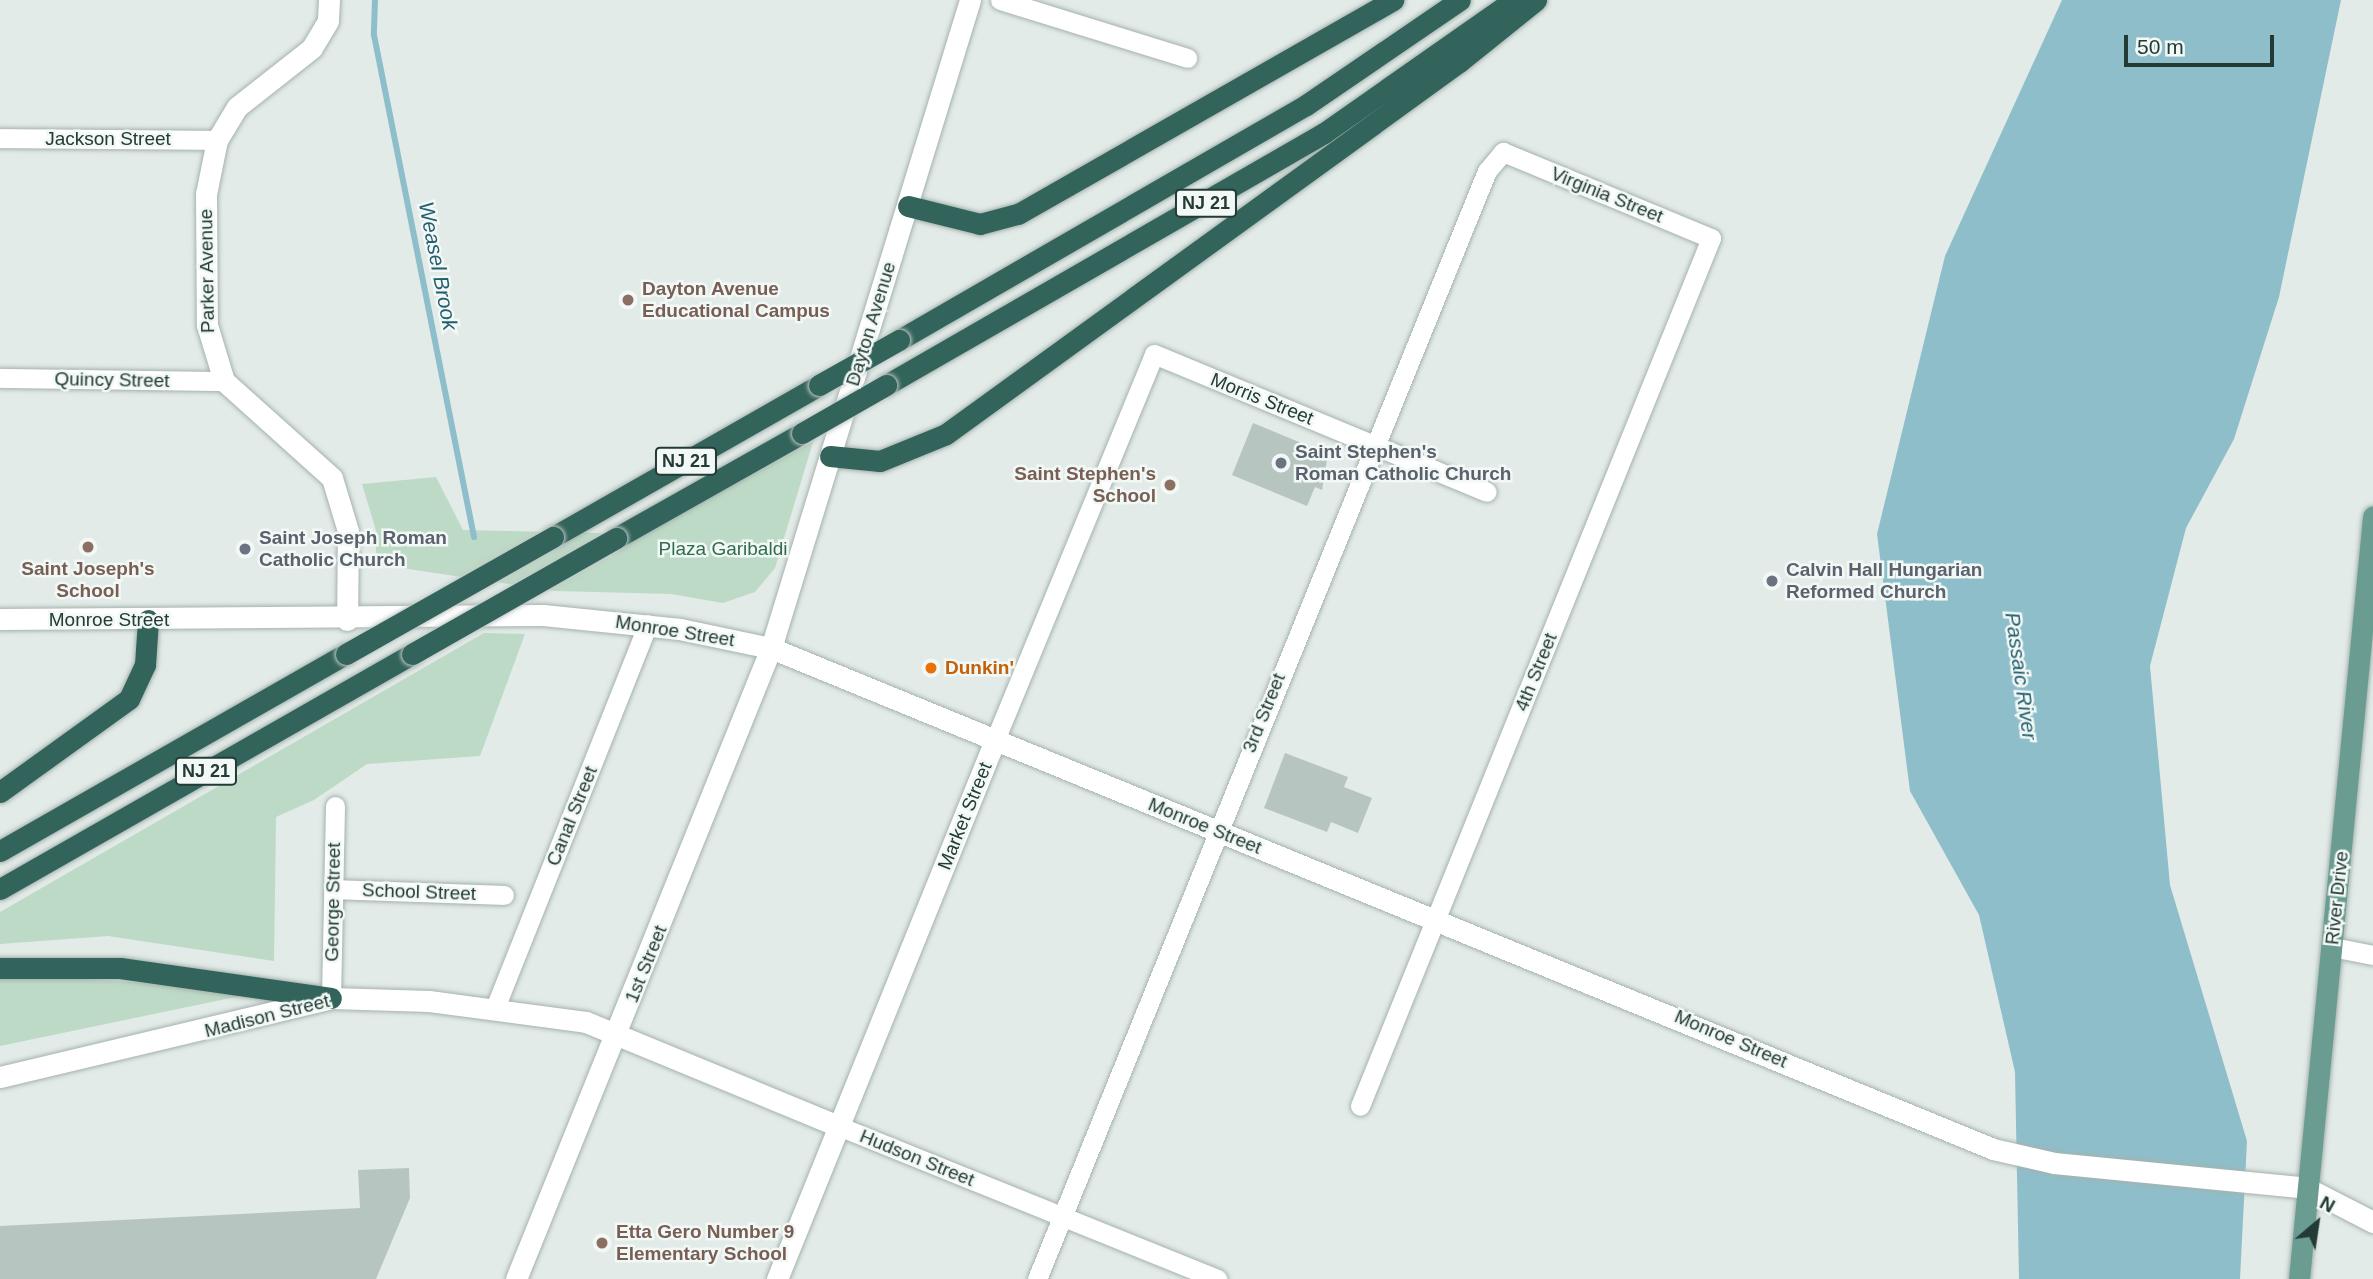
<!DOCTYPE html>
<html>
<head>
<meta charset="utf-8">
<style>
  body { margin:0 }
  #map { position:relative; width:2373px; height:1279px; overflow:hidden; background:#e2ebe7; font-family:Arial,sans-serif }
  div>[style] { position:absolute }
  .green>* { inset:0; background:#bddac6 }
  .water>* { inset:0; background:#8fbecb }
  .stream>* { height:6px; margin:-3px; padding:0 3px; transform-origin:3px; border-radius:3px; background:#8fbecb }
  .building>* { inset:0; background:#b7c5c0 }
  .roads { filter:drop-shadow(0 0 2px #a5b2ae) drop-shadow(0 0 2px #a5b2ae) }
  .street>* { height:19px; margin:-9.5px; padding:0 9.5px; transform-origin:9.5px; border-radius:9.5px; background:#fff }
  .secondary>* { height:21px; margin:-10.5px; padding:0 10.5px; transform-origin:10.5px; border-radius:10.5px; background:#fff }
  .primary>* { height:21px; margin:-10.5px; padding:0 10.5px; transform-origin:10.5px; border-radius:10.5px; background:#6a9c92 }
  .highway>* { height:21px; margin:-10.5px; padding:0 10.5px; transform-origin:10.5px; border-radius:10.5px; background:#32645c }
  .bridges { filter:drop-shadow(0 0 2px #c1c8c6) drop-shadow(0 0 2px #c1c8c6) }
  .highway-bridge>* { height:21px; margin:-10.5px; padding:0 10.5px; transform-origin:10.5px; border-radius:10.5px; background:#32645c }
  .dots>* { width:19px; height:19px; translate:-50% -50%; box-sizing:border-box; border:4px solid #f2f8f5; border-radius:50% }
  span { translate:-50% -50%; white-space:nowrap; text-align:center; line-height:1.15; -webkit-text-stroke:5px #f2f8f5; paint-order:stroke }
  .shield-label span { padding:2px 5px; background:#f2f8f5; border:2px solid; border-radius:5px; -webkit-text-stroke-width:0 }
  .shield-label { font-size:18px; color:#233a35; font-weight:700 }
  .street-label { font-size:19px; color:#233a35 }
  .education-label { font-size:19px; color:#785e54; font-weight:700 }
  .left { translate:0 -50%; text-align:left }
  .right { translate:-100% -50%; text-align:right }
  .worship-label { font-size:19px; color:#5b616d; font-weight:700 }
  .park-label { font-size:19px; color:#316d4c }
  .food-label { font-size:19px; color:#c56008; font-weight:700 }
  .water-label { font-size:21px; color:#235f70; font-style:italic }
  .north { position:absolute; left:2282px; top:1188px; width:70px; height:70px; -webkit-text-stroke:5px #f2f8f5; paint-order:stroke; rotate:29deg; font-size:19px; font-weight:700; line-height:28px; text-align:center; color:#233a35 }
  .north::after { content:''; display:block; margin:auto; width:24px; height:32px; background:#233a35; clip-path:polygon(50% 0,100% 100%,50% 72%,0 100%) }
  .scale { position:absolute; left:2124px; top:35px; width:150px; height:32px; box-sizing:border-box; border:4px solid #233a35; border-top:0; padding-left:9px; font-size:21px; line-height:24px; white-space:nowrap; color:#233a35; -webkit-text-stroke:5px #f2f8f5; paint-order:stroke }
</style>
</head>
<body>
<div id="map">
  <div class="green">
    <div style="clip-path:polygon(813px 442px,775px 568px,755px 592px,723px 603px,671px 594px,556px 591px,375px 564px,377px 534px,362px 484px,436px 477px,463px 530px,643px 534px)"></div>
    <div style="clip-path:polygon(484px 633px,525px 634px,480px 756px,367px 764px,314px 800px,276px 817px,274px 961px,108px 936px,0 944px,0 912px)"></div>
    <div style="clip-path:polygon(13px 974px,264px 991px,0 1046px,0 977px)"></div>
  </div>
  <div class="water">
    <div style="clip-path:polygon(2062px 0,2341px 0,2279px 297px,2234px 439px,2186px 528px,2150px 666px,2170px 885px,2247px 1141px,2240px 1279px,2019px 1279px,2015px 1072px,1979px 915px,1910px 791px,1877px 534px,1945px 256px)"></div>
  </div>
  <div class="stream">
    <div style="left:375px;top:0;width:35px;rotate:92deg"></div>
    <div style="left:374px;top:35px;width:512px;rotate:78.73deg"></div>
  </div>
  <div class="building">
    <div style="clip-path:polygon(1253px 423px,1328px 454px,1322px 490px,1315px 487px,1307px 506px,1232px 475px)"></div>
    <div style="clip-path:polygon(1285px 753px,1348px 777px,1344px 787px,1372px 798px,1358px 833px,1331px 822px,1327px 832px,1264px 808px)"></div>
    <div style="clip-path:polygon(409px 1168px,410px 1198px,376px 1279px,0 1279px,0 1226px,360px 1208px,358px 1170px)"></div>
  </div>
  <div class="roads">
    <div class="street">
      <div style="left:1000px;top:0;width:196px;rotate:17.2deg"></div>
      <div style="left:0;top:138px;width:217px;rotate:0.5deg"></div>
      <div style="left:0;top:378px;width:224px;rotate:0.8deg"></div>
      <div style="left:995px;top:740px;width:417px;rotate:-67.6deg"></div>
      <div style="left:1154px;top:354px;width:360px;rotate:22.5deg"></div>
      <div style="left:333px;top:889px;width:171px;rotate:2deg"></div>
      <div style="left:2332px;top:947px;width:42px;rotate:11deg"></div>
      <div style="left:331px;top:998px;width:192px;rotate:-88.8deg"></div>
      <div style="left:495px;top:1008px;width:413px;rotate:-68.3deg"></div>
      <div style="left:841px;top:1127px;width:406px;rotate:22deg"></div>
      <div style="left:1037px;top:1279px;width:1196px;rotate:-67.9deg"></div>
      <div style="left:1487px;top:171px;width:25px;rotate:-50deg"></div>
      <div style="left:1503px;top:152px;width:225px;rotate:22.5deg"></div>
      <div style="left:1711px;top:238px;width:936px;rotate:112.02deg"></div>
    </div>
    <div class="secondary">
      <div style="left:329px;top:0;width:21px;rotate:93deg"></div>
      <div style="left:328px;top:21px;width:31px;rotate:121deg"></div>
      <div style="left:312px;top:48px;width:95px;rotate:141.8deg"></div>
      <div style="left:237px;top:107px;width:39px;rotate:121deg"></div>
      <div style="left:217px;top:140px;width:55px;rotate:101.5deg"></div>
      <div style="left:206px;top:194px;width:131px;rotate:89.6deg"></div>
      <div style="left:207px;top:325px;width:59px;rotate:73.1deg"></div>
      <div style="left:224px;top:381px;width:145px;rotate:41.9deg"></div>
      <div style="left:332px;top:478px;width:55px;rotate:73.2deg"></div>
      <div style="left:348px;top:531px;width:89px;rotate:90.6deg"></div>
      <div style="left:0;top:619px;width:543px;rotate:-0.42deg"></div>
      <div style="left:543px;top:615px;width:138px;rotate:5.8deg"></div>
      <div style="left:680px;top:629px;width:93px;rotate:11.8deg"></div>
      <div style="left:771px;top:648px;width:1321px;rotate:22.29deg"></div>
      <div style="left:1993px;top:1149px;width:63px;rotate:12.9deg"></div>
      <div style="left:2054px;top:1163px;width:254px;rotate:5.6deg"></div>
      <div style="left:2307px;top:1188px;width:74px;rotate:27.3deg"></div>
      <div style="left:0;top:1077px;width:340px;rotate:-13.4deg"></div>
      <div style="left:331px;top:998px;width:98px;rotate:1.8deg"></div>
      <div style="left:429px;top:1001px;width:158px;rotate:7.6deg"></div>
      <div style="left:586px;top:1022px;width:276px;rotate:22.4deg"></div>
      <div style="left:516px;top:1279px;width:681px;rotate:-68deg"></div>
      <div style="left:771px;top:648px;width:678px;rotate:-72.93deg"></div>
      <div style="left:777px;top:1279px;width:581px;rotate:-67.98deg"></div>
    </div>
    <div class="primary">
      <div style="left:2299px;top:1279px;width:766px;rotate:-84.45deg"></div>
    </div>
    <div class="highway">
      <div style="left:908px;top:206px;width:74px;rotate:14deg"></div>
      <div style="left:980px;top:224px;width:39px;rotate:-15deg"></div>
      <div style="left:1018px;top:214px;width:432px;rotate:-29.7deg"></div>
      <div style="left:899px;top:340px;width:470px;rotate:-30deg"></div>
      <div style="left:1306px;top:105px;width:186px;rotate:-34.3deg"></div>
      <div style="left:886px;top:385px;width:505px;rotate:-29.91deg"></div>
      <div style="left:1324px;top:133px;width:232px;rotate:-35deg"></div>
      <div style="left:830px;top:456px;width:50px;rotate:5.7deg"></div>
      <div style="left:880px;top:461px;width:71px;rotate:-22.2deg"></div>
      <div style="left:946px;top:434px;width:634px;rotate:-35.95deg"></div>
      <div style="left:1459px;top:62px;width:99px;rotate:-38.8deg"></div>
      <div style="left:553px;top:537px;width:306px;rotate:-29.7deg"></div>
      <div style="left:616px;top:538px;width:214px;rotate:-29.4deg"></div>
      <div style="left:0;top:792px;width:159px;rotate:-35.8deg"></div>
      <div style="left:129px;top:699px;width:38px;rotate:-65deg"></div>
      <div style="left:145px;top:665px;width:45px;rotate:-86.2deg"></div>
      <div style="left:0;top:851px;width:398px;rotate:-29.7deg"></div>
      <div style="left:0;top:889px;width:474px;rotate:-29.7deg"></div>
      <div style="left:0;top:968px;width:120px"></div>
      <div style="left:120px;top:968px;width:213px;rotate:8.1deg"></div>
    </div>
  </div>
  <div class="bridges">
    <div class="highway-bridge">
      <div style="left:819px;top:385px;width:92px;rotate:-29.4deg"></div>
      <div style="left:802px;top:433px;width:97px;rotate:-29.7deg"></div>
      <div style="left:346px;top:654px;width:238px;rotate:-29.5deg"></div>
      <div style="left:412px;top:654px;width:235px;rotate:-29.6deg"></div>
    </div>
  </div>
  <div class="dots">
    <div style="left:628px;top:300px;background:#8d6e63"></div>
    <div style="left:1281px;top:463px;background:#6b7280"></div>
    <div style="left:1170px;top:485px;background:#8d6e63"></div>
    <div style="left:88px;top:547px;background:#8d6e63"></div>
    <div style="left:245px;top:549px;background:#6b7280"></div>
    <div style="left:1772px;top:581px;background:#6b7280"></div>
    <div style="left:931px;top:668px;background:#e8710a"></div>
    <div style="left:602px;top:1243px;background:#8d6e63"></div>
  </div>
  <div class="shield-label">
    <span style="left:1206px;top:203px">NJ 21</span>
    <span style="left:686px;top:461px">NJ 21</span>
    <span style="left:206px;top:771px">NJ 21</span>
  </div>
  <div class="street-label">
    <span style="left:108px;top:139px">Jackson Street</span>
    <span style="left:1607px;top:195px;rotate:22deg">Virginia Street</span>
    <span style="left:207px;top:271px;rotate:-91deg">Parker Avenue</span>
    <span style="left:871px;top:324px;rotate:-73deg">Dayton Avenue</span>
    <span style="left:112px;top:380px;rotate:1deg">Quincy Street</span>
    <span style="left:1262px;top:399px;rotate:22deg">Morris Street</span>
    <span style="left:109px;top:620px">Monroe Street</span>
    <span style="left:675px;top:631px;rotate:9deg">Monroe Street</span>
    <span style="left:1536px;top:672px;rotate:-68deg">4th Street</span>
    <span style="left:1264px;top:713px;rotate:-68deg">3rd Street</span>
    <span style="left:572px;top:816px;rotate:-68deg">Canal Street</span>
    <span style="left:965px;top:816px;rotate:-68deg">Market Street</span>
    <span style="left:1205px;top:826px;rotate:22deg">Monroe Street</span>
    <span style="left:419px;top:892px;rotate:2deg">School Street</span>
    <span style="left:2337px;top:898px;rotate:-84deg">River Drive</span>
    <span style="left:333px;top:902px;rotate:-89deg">George Street</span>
    <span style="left:646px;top:964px;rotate:-68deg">1st Street</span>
    <span style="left:267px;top:1016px;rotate:-14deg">Madison Street</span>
    <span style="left:1731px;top:1039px;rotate:23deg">Monroe Street</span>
    <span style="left:917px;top:1158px;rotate:22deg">Hudson Street</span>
  </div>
  <div class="education-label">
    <span class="left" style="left:642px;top:300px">Dayton Avenue<br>Educational Campus</span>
    <span class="right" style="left:1156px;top:485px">Saint Stephen's<br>School</span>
    <span style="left:88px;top:580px">Saint Joseph's<br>School</span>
    <span class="left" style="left:616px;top:1243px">Etta Gero Number 9<br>Elementary School</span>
  </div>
  <div class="worship-label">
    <span class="left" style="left:1295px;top:463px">Saint Stephen's<br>Roman Catholic Church</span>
    <span class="left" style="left:259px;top:549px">Saint Joseph Roman<br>Catholic Church</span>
    <span class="left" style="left:1786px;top:581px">Calvin Hall Hungarian<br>Reformed Church</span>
  </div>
  <div class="park-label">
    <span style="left:723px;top:549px">Plaza Garibaldi</span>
  </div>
  <div class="food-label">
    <span class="left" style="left:945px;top:668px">Dunkin'</span>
  </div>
  <div class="water-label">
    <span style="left:438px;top:266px;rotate:79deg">Weasel Brook</span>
    <span style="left:2021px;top:676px;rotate:82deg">Passaic River</span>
  </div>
  <div class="north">N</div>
  <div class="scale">50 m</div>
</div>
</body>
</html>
